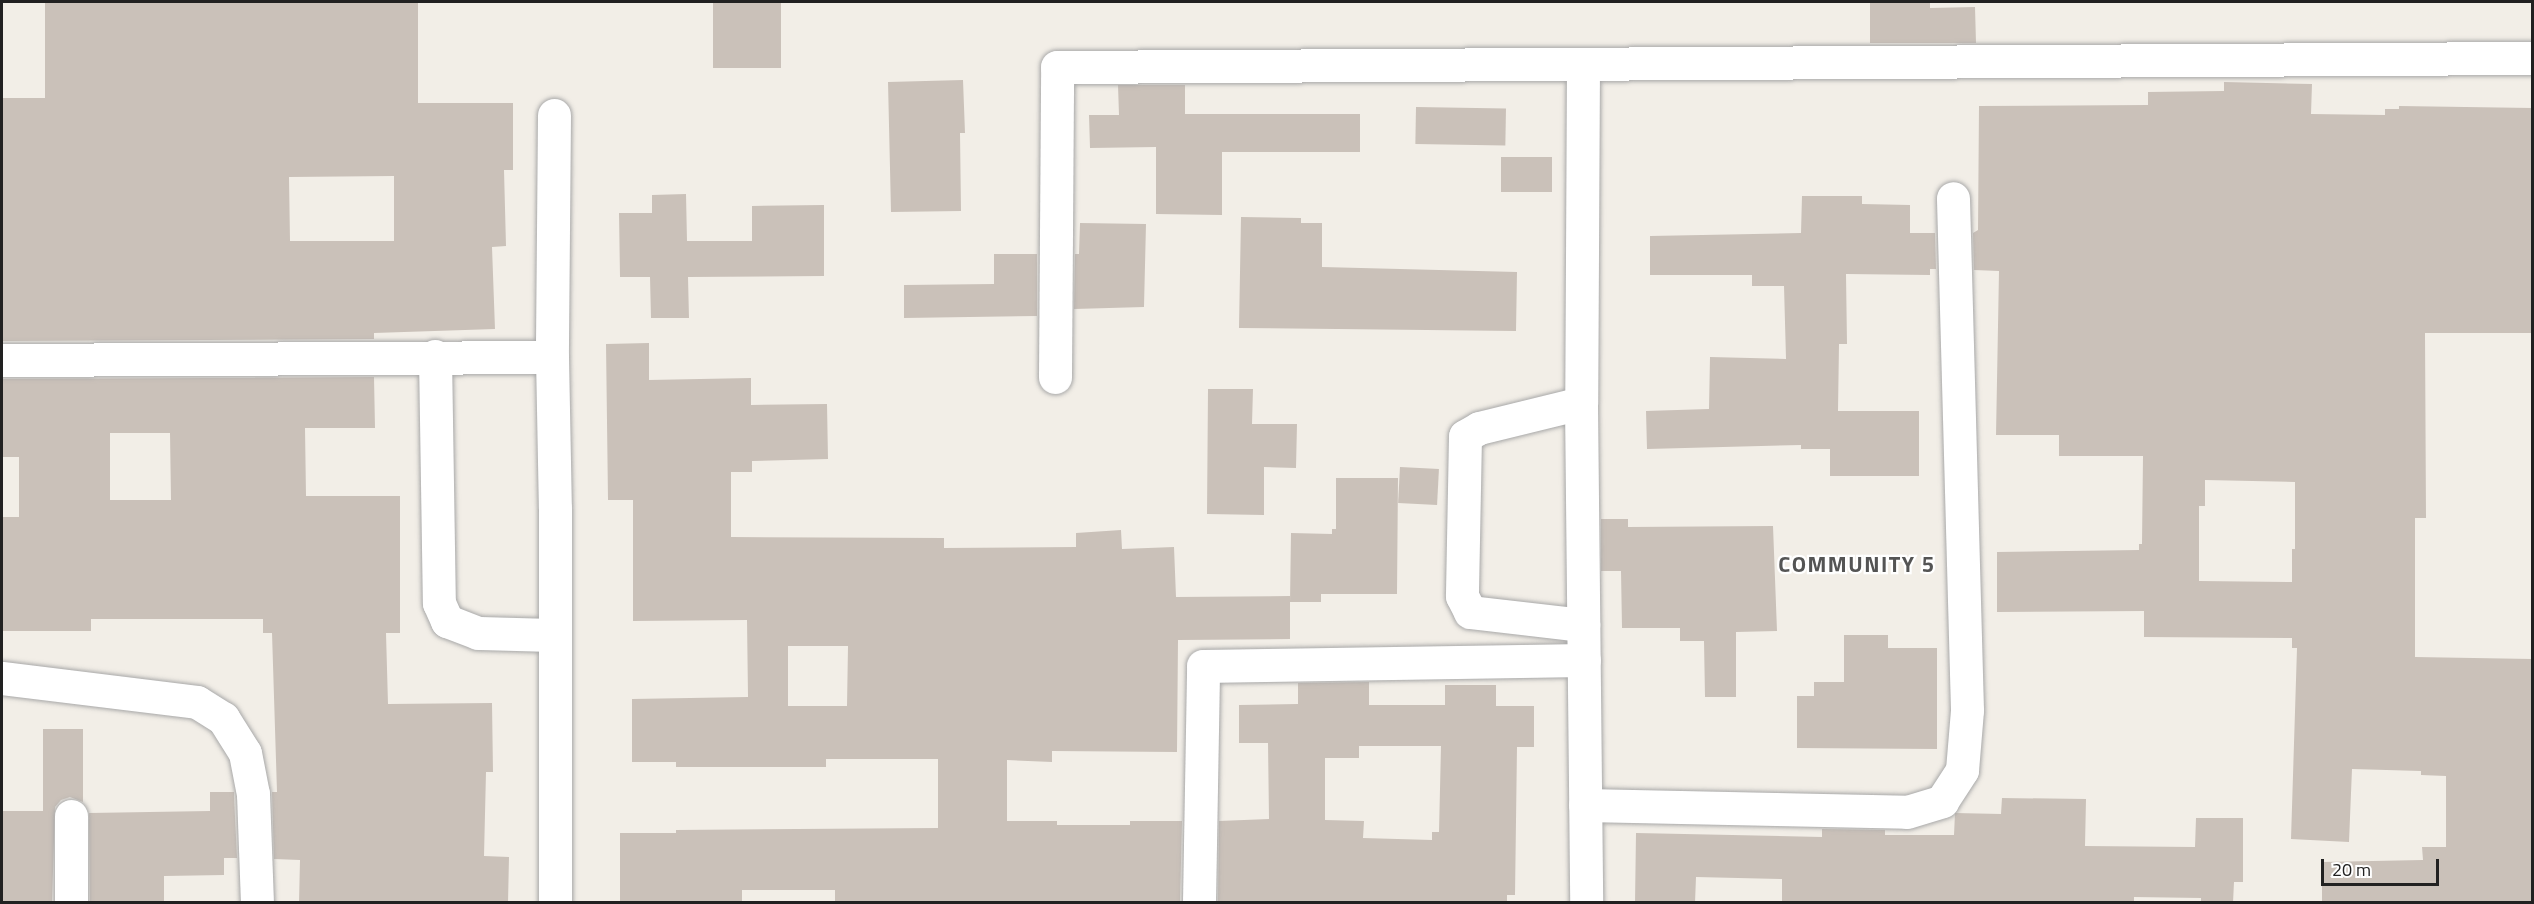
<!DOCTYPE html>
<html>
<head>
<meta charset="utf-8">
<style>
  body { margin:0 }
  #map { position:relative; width:2534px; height:904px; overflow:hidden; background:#f2eee7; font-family:"Titillium Web",sans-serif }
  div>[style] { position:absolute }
  .building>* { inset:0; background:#cac1b9; transform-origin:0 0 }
  .roads { filter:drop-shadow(0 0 2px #a8a8a8) drop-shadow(0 0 2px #a8a8a8) }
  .minor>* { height:33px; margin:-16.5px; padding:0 16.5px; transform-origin:16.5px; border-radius:16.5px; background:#fff }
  span { translate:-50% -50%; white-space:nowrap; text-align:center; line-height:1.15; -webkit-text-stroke:4.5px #fff; paint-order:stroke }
  .district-label { font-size:22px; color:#545454; font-weight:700; letter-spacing:1.5px }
  .frame { position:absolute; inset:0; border:3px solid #212121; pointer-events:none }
  .scale { position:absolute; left:2321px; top:859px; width:118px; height:27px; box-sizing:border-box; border:3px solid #212121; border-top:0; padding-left:8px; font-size:18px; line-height:21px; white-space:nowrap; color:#212121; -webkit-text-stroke:4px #fff; paint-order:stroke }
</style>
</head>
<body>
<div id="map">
  <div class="building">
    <div style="clip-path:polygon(evenodd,45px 2px,418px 2px,418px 103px,513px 103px,513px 170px,504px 170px,506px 246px,492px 247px,495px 329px,374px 333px,374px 339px,2px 341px,2px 98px,45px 98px,45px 2px,394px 176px,394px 241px,290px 241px,289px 177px,394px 176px)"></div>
    <div style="left:713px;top:2px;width:68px;height:66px"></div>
    <div style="clip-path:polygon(1870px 2px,1930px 2px,1930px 8px,1975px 7px,1976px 43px,1870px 43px)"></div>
    <div style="clip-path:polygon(963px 80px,965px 133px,960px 133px,961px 211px,891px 212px,888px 82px)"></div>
    <div style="clip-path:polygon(evenodd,2224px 82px,2312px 84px,2311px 114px,2385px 115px,2385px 109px,2399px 109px,2399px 106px,2532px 108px,2532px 333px,2425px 333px,2426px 518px,2415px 518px,2415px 657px,2532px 659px,2532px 903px,2322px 903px,2322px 862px,2423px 860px,2422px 847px,2446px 847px,2446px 776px,2421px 775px,2421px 771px,2352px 769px,2349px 842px,2291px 839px,2297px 648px,2292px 648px,2292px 638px,2144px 637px,2144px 611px,1997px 612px,1997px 552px,2139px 550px,2139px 544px,2142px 544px,2143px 456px,2059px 456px,2059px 435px,1996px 435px,1999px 271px,1974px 270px,1973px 233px,1978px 230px,1979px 106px,2148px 105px,2148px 92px,2224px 91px,2224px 82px,2205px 480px,2295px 482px,2295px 549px,2292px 549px,2292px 582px,2199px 581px,2199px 506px,2205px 506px,2205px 480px)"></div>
    <div style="clip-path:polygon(1118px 85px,1185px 85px,1185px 114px,1360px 114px,1360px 152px,1222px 152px,1222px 215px,1156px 214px,1156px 147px,1090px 148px,1089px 115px,1119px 115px)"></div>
    <div style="left:1416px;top:107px;width:90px;height:37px;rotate:1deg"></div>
    <div style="left:1501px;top:157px;width:51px;height:35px"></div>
    <div style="clip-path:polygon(686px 194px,687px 241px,752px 241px,752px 206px,824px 205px,824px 276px,688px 277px,689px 318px,651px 318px,650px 277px,620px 277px,619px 213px,652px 213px,652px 195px)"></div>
    <div style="clip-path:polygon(1802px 196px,1862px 196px,1862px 204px,1910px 205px,1910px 233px,1935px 233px,1936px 269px,1930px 269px,1930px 275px,1846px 274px,1847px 344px,1839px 344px,1838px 411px,1919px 411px,1919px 476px,1830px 476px,1830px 449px,1801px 449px,1801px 445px,1647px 449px,1646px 411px,1709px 409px,1710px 357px,1786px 359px,1784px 286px,1752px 286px,1752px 275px,1650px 275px,1650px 236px,1801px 233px)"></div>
    <div style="clip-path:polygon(1241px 217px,1301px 218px,1301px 223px,1322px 223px,1322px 267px,1517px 272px,1516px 331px,1239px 328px)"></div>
    <div style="clip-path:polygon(1080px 223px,1146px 224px,1144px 307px,1074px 309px,1075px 254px,1079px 254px)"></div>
    <div style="clip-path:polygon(994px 254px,1037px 254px,1037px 316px,904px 318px,904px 285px,994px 284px)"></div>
    <div style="clip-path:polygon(evenodd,649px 343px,649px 380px,751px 378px,751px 405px,827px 404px,828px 459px,752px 461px,752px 472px,731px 472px,731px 537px,944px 538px,944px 548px,1076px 547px,1076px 533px,1121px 530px,1122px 549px,1174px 547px,1176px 597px,1290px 596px,1290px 639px,1178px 640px,1177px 752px,1052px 751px,1052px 762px,1007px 760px,1007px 821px,1057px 821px,1057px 825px,1130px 825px,1130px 821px,1182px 821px,1180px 903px,835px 903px,835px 890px,742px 890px,742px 903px,620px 903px,620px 833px,676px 833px,676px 830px,938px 828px,938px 759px,826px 759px,826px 767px,676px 767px,676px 762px,632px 762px,632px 699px,748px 697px,747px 620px,633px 621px,633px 500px,608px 500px,606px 344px,649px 343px,788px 646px,848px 646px,847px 706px,788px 706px,788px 646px)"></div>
    <div style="clip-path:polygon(evenodd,374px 377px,375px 428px,305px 428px,306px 496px,400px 496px,400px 633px,386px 633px,388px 704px,492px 703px,493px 772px,486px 772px,484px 856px,509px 857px,508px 903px,299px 903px,300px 860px,274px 859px,272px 792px,277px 792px,272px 633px,263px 633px,263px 619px,91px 619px,91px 631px,2px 631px,2px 517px,19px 517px,19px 457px,2px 457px,2px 379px,374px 377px,110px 433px,170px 433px,171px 500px,110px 500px,110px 433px)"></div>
    <div style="clip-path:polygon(1208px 389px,1253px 389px,1252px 424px,1297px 424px,1296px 468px,1264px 467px,1264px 515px,1207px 514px)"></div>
    <div style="left:1400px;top:467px;width:39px;height:36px;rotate:3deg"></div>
    <div style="clip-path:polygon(1336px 478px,1398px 478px,1397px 594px,1321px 594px,1321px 602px,1290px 602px,1291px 533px,1332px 534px,1332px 529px,1336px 529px)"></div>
    <div style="clip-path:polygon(1601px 519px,1628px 519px,1628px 527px,1773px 526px,1777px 631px,1736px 632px,1736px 697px,1705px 697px,1704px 641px,1680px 641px,1680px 628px,1622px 628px,1621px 571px,1601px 571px)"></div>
    <div style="clip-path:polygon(1844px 635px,1888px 635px,1888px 648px,1937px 648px,1937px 749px,1797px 748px,1797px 696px,1814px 696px,1814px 682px,1844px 682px)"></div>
    <div style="clip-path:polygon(evenodd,1369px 682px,1369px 705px,1445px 705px,1445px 685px,1496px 685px,1496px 706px,1534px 706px,1534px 747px,1517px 747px,1515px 895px,1507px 895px,1507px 903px,1218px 903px,1219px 821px,1269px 819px,1268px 743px,1239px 743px,1239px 705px,1298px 704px,1298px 683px,1369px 682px,1359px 746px,1441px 746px,1439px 832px,1432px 832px,1432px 840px,1363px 838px,1364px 821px,1325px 820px,1325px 758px,1359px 758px,1359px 746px)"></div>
    <div style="clip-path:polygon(43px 729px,83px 729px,83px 802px,70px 797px,61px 800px,55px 807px,52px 903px,2px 903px,2px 811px,43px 811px)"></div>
    <div style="clip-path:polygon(210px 792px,234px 792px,234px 796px,237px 858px,224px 858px,224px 875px,164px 876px,164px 903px,90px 903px,89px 813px,210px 811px)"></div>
    <div style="clip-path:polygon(2002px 798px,2086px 799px,2085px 846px,2195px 847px,2196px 818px,2243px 818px,2243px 882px,2234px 882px,2233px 903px,2201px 903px,2201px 898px,2134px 897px,2134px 903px,1782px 903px,1782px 879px,1696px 877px,1695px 903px,1635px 903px,1636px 833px,1822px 837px,1822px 829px,1885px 830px,1885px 835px,1954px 835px,1955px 813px,2001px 814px)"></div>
  </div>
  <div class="roads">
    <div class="minor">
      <div style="left:1583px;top:65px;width:338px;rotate:90.3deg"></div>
      <div style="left:1581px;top:403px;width:499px;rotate:89.4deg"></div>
      <div style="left:554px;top:115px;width:242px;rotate:90.5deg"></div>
      <div style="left:552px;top:357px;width:151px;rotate:88.9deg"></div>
      <div style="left:555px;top:508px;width:394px;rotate:90deg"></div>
      <div style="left:435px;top:356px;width:247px;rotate:89.1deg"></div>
      <div style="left:439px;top:603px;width:20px;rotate:66deg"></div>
      <div style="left:447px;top:621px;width:33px;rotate:21deg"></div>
      <div style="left:478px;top:633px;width:76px;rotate:1.5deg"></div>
      <div style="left:2px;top:360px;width:550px;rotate:-0.31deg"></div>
      <div style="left:1055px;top:377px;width:310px;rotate:-89.6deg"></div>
      <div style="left:1057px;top:67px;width:1475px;rotate:-0.35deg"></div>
      <div style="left:1581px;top:403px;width:105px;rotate:166.2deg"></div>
      <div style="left:1479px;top:428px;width:16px;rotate:150deg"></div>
      <div style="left:1465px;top:436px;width:160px;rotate:91.1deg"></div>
      <div style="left:1462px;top:596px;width:18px;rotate:63deg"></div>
      <div style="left:1470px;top:612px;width:114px;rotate:6.6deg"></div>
      <div style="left:2px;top:678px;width:196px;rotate:7deg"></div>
      <div style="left:197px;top:702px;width:31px;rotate:32deg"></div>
      <div style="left:223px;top:718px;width:41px;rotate:57.8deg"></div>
      <div style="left:245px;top:753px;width:42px;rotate:79deg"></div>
      <div style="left:253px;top:794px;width:108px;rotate:87.9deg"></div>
      <div style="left:1585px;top:805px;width:322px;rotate:1.2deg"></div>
      <div style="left:1907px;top:812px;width:37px;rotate:-17deg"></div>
      <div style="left:1942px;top:801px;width:37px;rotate:-57deg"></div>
      <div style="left:1962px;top:770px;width:60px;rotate:-85.2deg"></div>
      <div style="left:1967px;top:710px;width:512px;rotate:-91.57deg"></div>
      <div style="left:71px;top:816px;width:86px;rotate:90deg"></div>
      <div style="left:1199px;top:902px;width:236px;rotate:-89deg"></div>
      <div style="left:1203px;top:666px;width:381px;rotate:-0.9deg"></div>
    </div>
  </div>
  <div class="district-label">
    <span style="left:1857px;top:565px">COMMUNITY 5</span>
  </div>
  <div class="frame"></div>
  <div class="scale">20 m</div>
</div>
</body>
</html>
